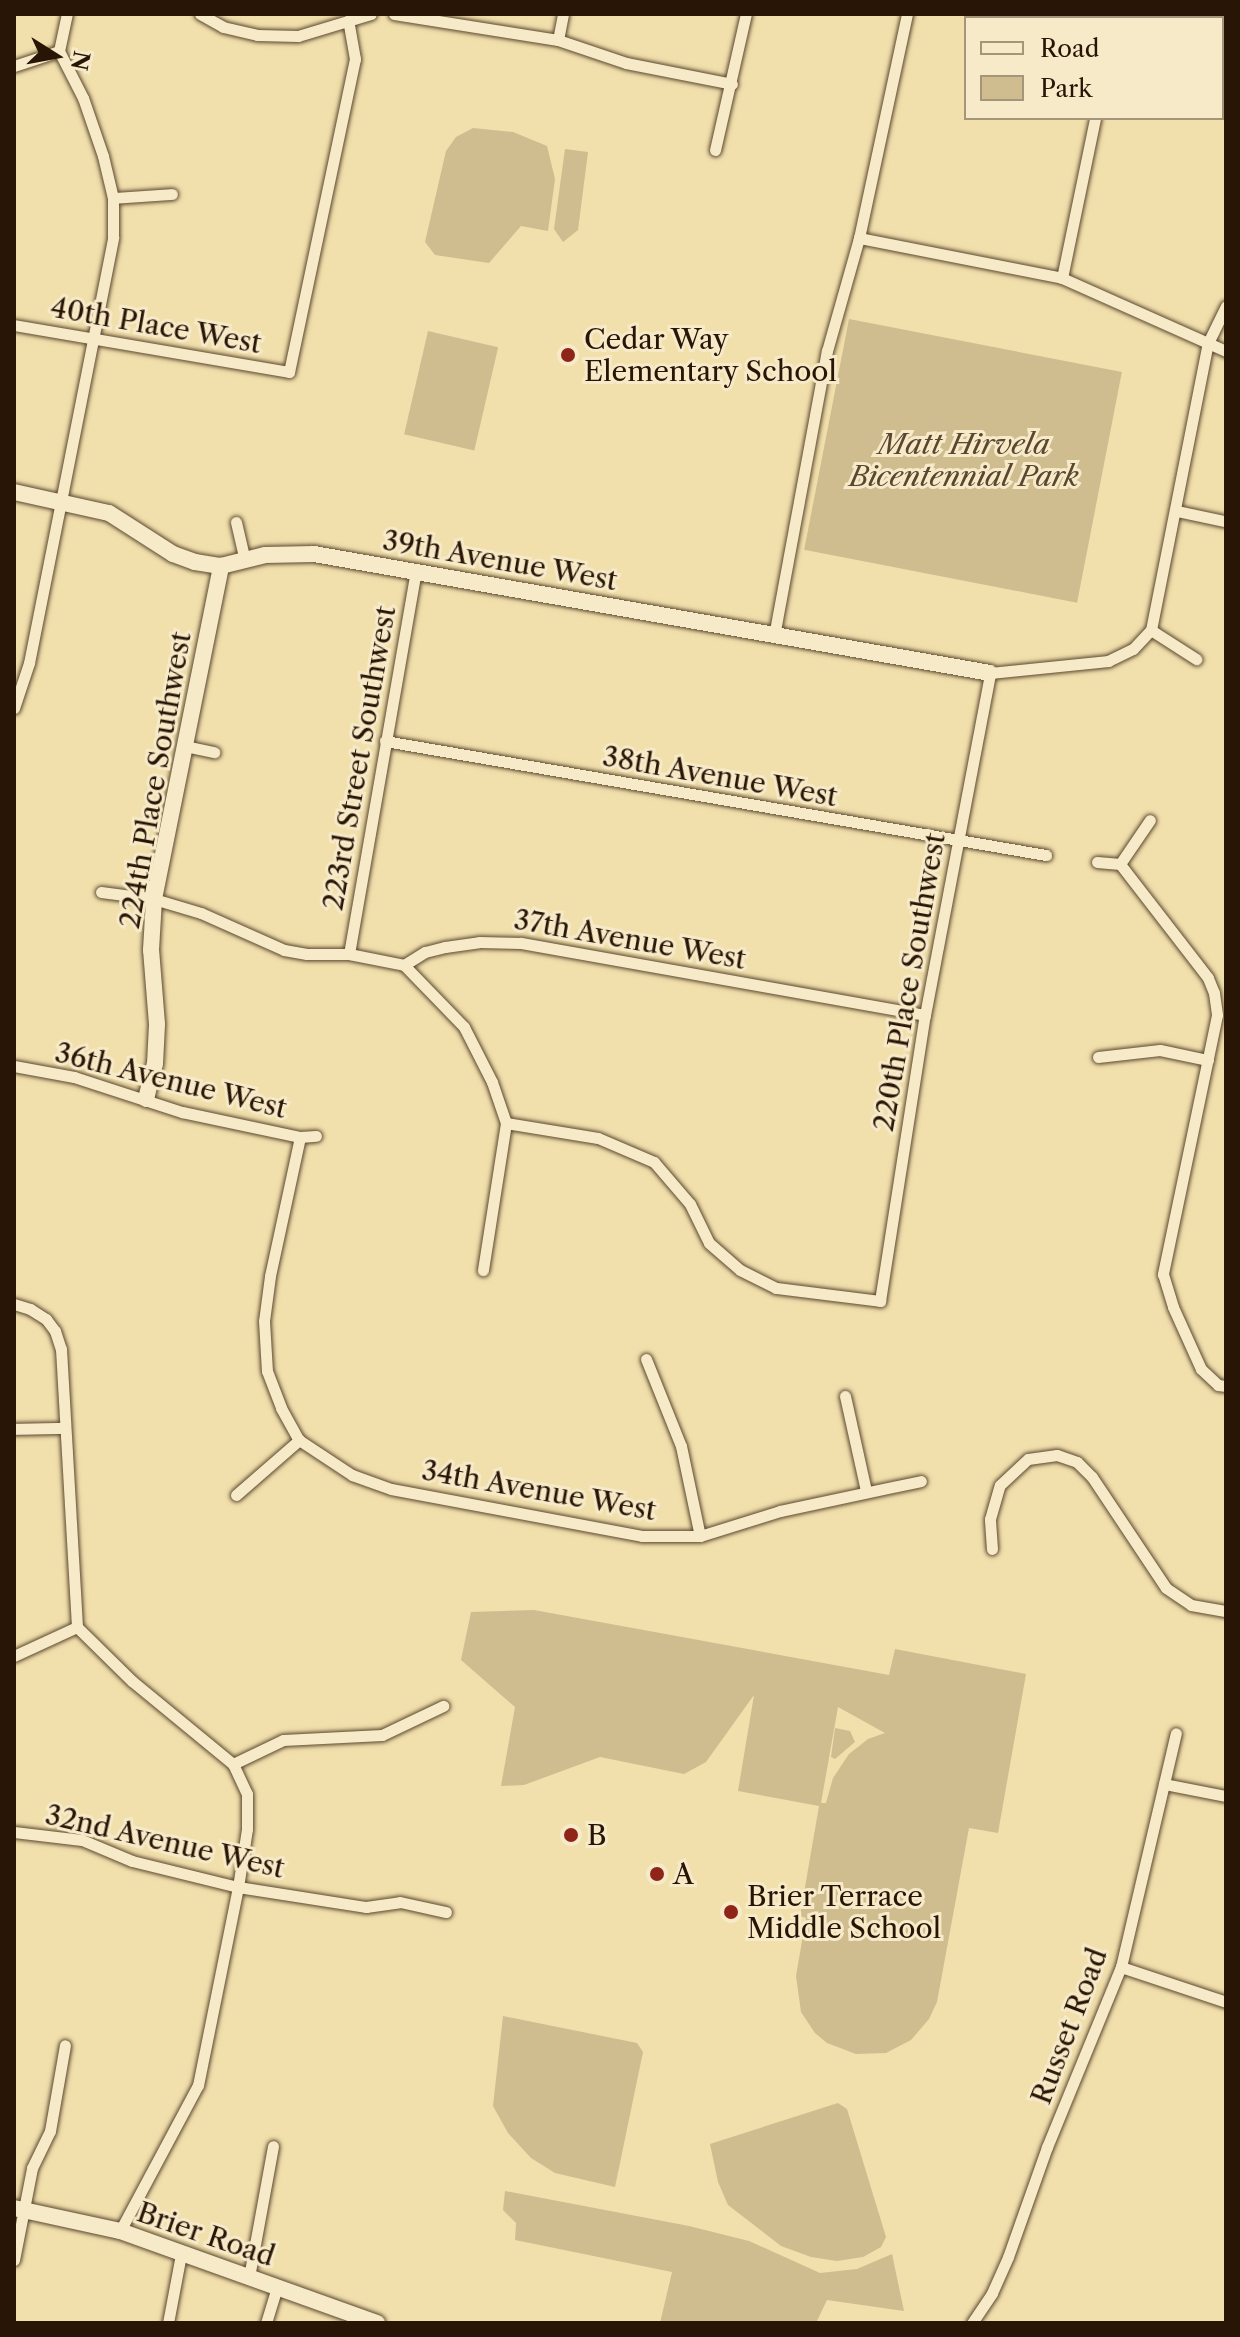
<!DOCTYPE html>
<html>
<head>
<meta charset="utf-8">
<style>
  body { margin:0 }
  #map { position:relative; width:1240px; height:2337px; overflow:hidden; background:#f1dfac; font-family:"Libre Caslon Text",serif }
  div>[style] { position:absolute }
  .green>* { inset:0; background:#cfbd90; transform-origin:0 0 }
  .roads { filter:drop-shadow(0 0 2px #5b482f) drop-shadow(0 0 2px #5b482f) }
  .street>* { height:11px; margin:-5.5px; padding:0 5.5px; transform-origin:5.5px; border-radius:5.5px; background:#f6eac9 }
  .secondary>* { height:16px; margin:-8px; padding:0 8px; transform-origin:8px; border-radius:8px; background:#f6eac9 }
  .dots>* { width:22px; height:22px; translate:-50% -50%; box-sizing:border-box; border:4px solid #f6eac9; border-radius:50% }
  span { translate:-50% -50%; white-space:nowrap; text-align:center; line-height:1.15; -webkit-text-stroke:6px #f6eac9; paint-order:stroke }
  .street-label { font-size:28px; color:#291505 }
  .poi-label { font-size:28px; color:#291505 }
  .left { translate:0 -50%; text-align:left }
  .park-label { font-size:28px; color:#5b472f; font-style:italic }
  .frame { position:absolute; inset:0; border:16px solid #291505; pointer-events:none }
  .legend { position:absolute; left:964px; top:16px; width:260px; height:104px; box-sizing:border-box; background:#f6eac9; border:2px solid #a4957b; margin:0; padding:10px 14px; list-style:none; font-size:24px; color:#291505 }
  .legend li { display:flex; align-items:center; gap:16px; height:40px }
  .legend b { width:40px; border:2px solid #a4957b }
  .north { position:absolute; left:16px; top:16px; width:80px; height:80px; -webkit-text-stroke:6px #f6eac9; paint-order:stroke; rotate:101deg; font-size:22px; font-weight:700; line-height:32px; text-align:center; color:#291505 }
  .north::after { content:''; display:block; margin:auto; width:28px; height:36px; background:#291505; clip-path:polygon(50% 0,100% 100%,50% 72%,0 100%) }
</style>
</head>
<body>
<div id="map">
  <div class="green">
    <div style="clip-path:polygon(473px 128px,513px 132px,547px 146px,555px 179px,548px 231px,521px 226px,489px 263px,435px 255px,425px 242px,446px 151px,456px 137px)"></div>
    <div style="clip-path:polygon(565px 149px,588px 152px,578px 230px,563px 242px,554px 229px)"></div>
    <div style="left:849px;top:319px;width:278px;height:235px;rotate:11deg"></div>
    <div style="left:428px;top:331px;width:72px;height:106px;rotate:13deg"></div>
    <div style="clip-path:polygon(evenodd,534px 1610px,889px 1675px,895px 1649px,1026px 1674px,998px 1833px,969px 1828px,937px 2002px,929px 2019px,911px 2040px,886px 2053px,856px 2054px,827px 2043px,815px 2033px,801px 2012px,796px 1976px,806px 1918px,800px 1916px,819px 1806px,738px 1791px,754px 1695px,706px 1762px,684px 1774px,600px 1757px,524px 1785px,501px 1786px,515px 1707px,461px 1660px,471px 1612px,534px 1610px,838px 1707px,885px 1733px,868px 1739px,849px 1754px,833px 1778px,826px 1803px,821px 1803px,838px 1707px)"></div>
    <div style="clip-path:polygon(835px 1728px,850px 1731px,855px 1742px,835px 1759px,831px 1757px)"></div>
    <div style="clip-path:polygon(503px 2016px,637px 2043px,643px 2052px,615px 2187px,555px 2173px,531px 2158px,508px 2133px,493px 2106px)"></div>
    <div style="clip-path:polygon(838px 2103px,847px 2109px,886px 2237px,881px 2247px,863px 2257px,837px 2261px,811px 2257px,781px 2246px,728px 2205px,718px 2182px,710px 2144px)"></div>
    <div style="clip-path:polygon(505px 2191px,689px 2226px,749px 2241px,820px 2273px,857px 2269px,892px 2254px,904px 2311px,827px 2300px,816px 2323px,660px 2323px,672px 2272px,515px 2240px,516px 2223px,503px 2210px)"></div>
  </div>
  <div class="roads">
    <div class="street">
      <div style="left:200px;top:14px;width:26px;rotate:29deg"></div>
      <div style="left:223px;top:27px;width:35px;rotate:13deg"></div>
      <div style="left:257px;top:35px;width:41px;rotate:1.4deg"></div>
      <div style="left:298px;top:36px;width:76px;rotate:-16.8deg"></div>
      <div style="left:394px;top:14px;width:166px;rotate:9deg"></div>
      <div style="left:558px;top:40px;width:72px;rotate:18.7deg"></div>
      <div style="left:626px;top:63px;width:108px;rotate:11.2deg"></div>
      <div style="left:1038px;top:14px;width:5px;rotate:53deg"></div>
      <div style="left:558px;top:40px;width:26px;rotate:-79deg"></div>
      <div style="left:14px;top:66px;width:47px;rotate:-18.4deg"></div>
      <div style="left:59px;top:51px;width:38px;rotate:-78deg"></div>
      <div style="left:715px;top:150px;width:139px;rotate:-77.2deg"></div>
      <div style="left:113px;top:198px;width:59px;rotate:-3.9deg"></div>
      <div style="left:859px;top:238px;width:207px;rotate:11.1deg"></div>
      <div style="left:1062px;top:278px;width:180px;rotate:24deg"></div>
      <div style="left:1062px;top:278px;width:163px;rotate:-78.3deg"></div>
      <div style="left:14px;top:325px;width:279px;rotate:9.7deg"></div>
      <div style="left:289px;top:372px;width:320px;rotate:-78.1deg"></div>
      <div style="left:355px;top:59px;width:39px;rotate:-100deg"></div>
      <div style="left:1177px;top:511px;width:48px;rotate:12deg"></div>
      <div style="left:236px;top:522px;width:39px;rotate:77deg"></div>
      <div style="left:1151px;top:630px;width:54px;rotate:32.8deg"></div>
      <div style="left:774px;top:636px;width:290px;rotate:-79.5deg"></div>
      <div style="left:827px;top:351px;width:117px;rotate:-74.2deg"></div>
      <div style="left:859px;top:238px;width:229px;rotate:-77.9deg"></div>
      <div style="left:14px;top:708px;width:47px;rotate:-71.6deg"></div>
      <div style="left:29px;top:663px;width:434px;rotate:-78.8deg"></div>
      <div style="left:113px;top:237px;width:39px;rotate:-90deg"></div>
      <div style="left:113px;top:198px;width:43px;rotate:-103.4deg"></div>
      <div style="left:103px;top:156px;width:61px;rotate:-109deg"></div>
      <div style="left:83px;top:98px;width:53px;rotate:-117.1deg"></div>
      <div style="left:385px;top:741px;width:671px;rotate:9.79deg"></div>
      <div style="left:185px;top:746px;width:30px;rotate:12deg"></div>
      <div style="left:1097px;top:862px;width:23px;rotate:5deg"></div>
      <div style="left:1120px;top:864px;width:144px;rotate:52.3deg"></div>
      <div style="left:1208px;top:978px;width:16px;rotate:68deg"></div>
      <div style="left:1214px;top:993px;width:22px;rotate:82deg"></div>
      <div style="left:1217px;top:1015px;width:265px;rotate:101.8deg"></div>
      <div style="left:1163px;top:1274px;width:34px;rotate:73deg"></div>
      <div style="left:1173px;top:1307px;width:68px;rotate:65.7deg"></div>
      <div style="left:1201px;top:1369px;width:23px;rotate:43deg"></div>
      <div style="left:1218px;top:1385px;width:8px;rotate:7deg"></div>
      <div style="left:1120px;top:864px;width:53px;rotate:-55.7deg"></div>
      <div style="left:101px;top:892px;width:53px;rotate:7.5deg"></div>
      <div style="left:154px;top:899px;width:49px;rotate:16.6deg"></div>
      <div style="left:201px;top:913px;width:91px;rotate:24deg"></div>
      <div style="left:284px;top:950px;width:23px;rotate:10deg"></div>
      <div style="left:307px;top:954px;width:42px"></div>
      <div style="left:349px;top:954px;width:56px;rotate:11.3deg"></div>
      <div style="left:404px;top:965px;width:25px;rotate:-32deg"></div>
      <div style="left:425px;top:952px;width:21px;rotate:-14deg"></div>
      <div style="left:445px;top:947px;width:34px;rotate:-8deg"></div>
      <div style="left:479px;top:942px;width:42px;rotate:1.4deg"></div>
      <div style="left:521px;top:943px;width:410px;rotate:10.1deg"></div>
      <div style="left:349px;top:954px;width:390px;rotate:-80.1deg"></div>
      <div style="left:404px;top:965px;width:86px;rotate:45.9deg"></div>
      <div style="left:464px;top:1027px;width:62px;rotate:63deg"></div>
      <div style="left:492px;top:1082px;width:43px;rotate:71.1deg"></div>
      <div style="left:506px;top:1123px;width:149px;rotate:98.9deg"></div>
      <div style="left:1098px;top:1057px;width:62px;rotate:-6.4deg"></div>
      <div style="left:1160px;top:1050px;width:49px;rotate:11.8deg"></div>
      <div style="left:14px;top:1066px;width:61px;rotate:10.4deg"></div>
      <div style="left:74px;top:1077px;width:114px;rotate:18deg"></div>
      <div style="left:182px;top:1112px;width:121px;rotate:12deg"></div>
      <div style="left:300px;top:1137px;width:16px;rotate:-4deg"></div>
      <div style="left:506px;top:1123px;width:93px;rotate:9.3deg"></div>
      <div style="left:598px;top:1138px;width:61px;rotate:23.2deg"></div>
      <div style="left:654px;top:1162px;width:55px;rotate:49.4deg"></div>
      <div style="left:690px;top:1204px;width:43px;rotate:64deg"></div>
      <div style="left:709px;top:1243px;width:41px;rotate:41.1deg"></div>
      <div style="left:740px;top:1270px;width:40px;rotate:26.6deg"></div>
      <div style="left:776px;top:1288px;width:105px;rotate:7.1deg"></div>
      <div style="left:880px;top:1301px;width:290px;rotate:-81.1deg"></div>
      <div style="left:925px;top:1015px;width:348px;rotate:-79.2deg"></div>
      <div style="left:990px;top:673px;width:119px;rotate:-5.8deg"></div>
      <div style="left:1108px;top:661px;width:28px;rotate:-26deg"></div>
      <div style="left:1133px;top:649px;width:26px;rotate:-47deg"></div>
      <div style="left:1151px;top:630px;width:293px;rotate:-78.8deg"></div>
      <div style="left:1208px;top:343px;width:41px;rotate:-64.1deg"></div>
      <div style="left:300px;top:1137px;width:142px;rotate:102.2deg"></div>
      <div style="left:270px;top:1276px;width:45px;rotate:97.6deg"></div>
      <div style="left:264px;top:1321px;width:50px;rotate:86.6deg"></div>
      <div style="left:267px;top:1371px;width:40px;rotate:69deg"></div>
      <div style="left:281px;top:1408px;width:37px;rotate:61deg"></div>
      <div style="left:299px;top:1440px;width:64px;rotate:33.4deg"></div>
      <div style="left:352px;top:1475px;width:41px;rotate:19.7deg"></div>
      <div style="left:391px;top:1489px;width:255px;rotate:10.6deg"></div>
      <div style="left:642px;top:1536px;width:58px"></div>
      <div style="left:700px;top:1536px;width:84px;rotate:-17.4deg"></div>
      <div style="left:780px;top:1511px;width:144px;rotate:-12deg"></div>
      <div style="left:14px;top:1304px;width:17px;rotate:17deg"></div>
      <div style="left:30px;top:1309px;width:19px;rotate:32deg"></div>
      <div style="left:46px;top:1319px;width:15px;rotate:53deg"></div>
      <div style="left:55px;top:1331px;width:19px;rotate:72deg"></div>
      <div style="left:61px;top:1349px;width:278px;rotate:86.7deg"></div>
      <div style="left:77px;top:1627px;width:77px;rotate:44.5deg"></div>
      <div style="left:132px;top:1681px;width:131px;rotate:39.4deg"></div>
      <div style="left:233px;top:1764px;width:33px;rotate:65deg"></div>
      <div style="left:247px;top:1794px;width:35px;rotate:90deg"></div>
      <div style="left:247px;top:1829px;width:59px;rotate:98.8deg"></div>
      <div style="left:238px;top:1887px;width:202px;rotate:101.4deg"></div>
      <div style="left:198px;top:2085px;width:166px;rotate:118.1deg"></div>
      <div style="left:646px;top:1359px;width:94px;rotate:68.1deg"></div>
      <div style="left:681px;top:1446px;width:92px;rotate:78.1deg"></div>
      <div style="left:845px;top:1396px;width:97px;rotate:77.5deg"></div>
      <div style="left:14px;top:1429px;width:49px;rotate:-1.2deg"></div>
      <div style="left:236px;top:1495px;width:84px;rotate:-41.1deg"></div>
      <div style="left:992px;top:1549px;width:30px;rotate:-94deg"></div>
      <div style="left:990px;top:1519px;width:35px;rotate:-74deg"></div>
      <div style="left:1000px;top:1485px;width:38px;rotate:-43deg"></div>
      <div style="left:1028px;top:1459px;width:29px;rotate:-8deg"></div>
      <div style="left:1057px;top:1455px;width:21px;rotate:19deg"></div>
      <div style="left:1077px;top:1462px;width:21px;rotate:45deg"></div>
      <div style="left:1092px;top:1477px;width:133px;rotate:56.3deg"></div>
      <div style="left:1166px;top:1588px;width:30px;rotate:34deg"></div>
      <div style="left:1191px;top:1605px;width:36px;rotate:10deg"></div>
      <div style="left:14px;top:1656px;width:69px;rotate:-24.7deg"></div>
      <div style="left:233px;top:1764px;width:55px;rotate:-25.6deg"></div>
      <div style="left:283px;top:1740px;width:99px;rotate:-2.9deg"></div>
      <div style="left:382px;top:1735px;width:68px;rotate:-25.4deg"></div>
      <div style="left:1164px;top:1784px;width:63px;rotate:11deg"></div>
      <div style="left:14px;top:1832px;width:68px;rotate:6.7deg"></div>
      <div style="left:82px;top:1840px;width:54px;rotate:22.8deg"></div>
      <div style="left:132px;top:1861px;width:109px;rotate:13.8deg"></div>
      <div style="left:238px;top:1887px;width:130px;rotate:8.9deg"></div>
      <div style="left:366px;top:1907px;width:34px;rotate:-8deg"></div>
      <div style="left:400px;top:1902px;width:47px;rotate:12.3deg"></div>
      <div style="left:1121px;top:1967px;width:111px;rotate:18.4deg"></div>
      <div style="left:14px;top:2260px;width:94px;rotate:-78.9deg"></div>
      <div style="left:32px;top:2168px;width:41px;rotate:-64.1deg"></div>
      <div style="left:50px;top:2131px;width:87px;rotate:-80.1deg"></div>
      <div style="left:249px;top:2277px;width:133px;rotate:-79.6deg"></div>
      <div style="left:168px;top:2323px;width:70px;rotate:-79.3deg"></div>
      <div style="left:266px;top:2323px;width:38px;rotate:-73deg"></div>
      <div style="left:972px;top:2323px;width:36px;rotate:-56deg"></div>
      <div style="left:992px;top:2293px;width:39px;rotate:-66deg"></div>
      <div style="left:1008px;top:2257px;width:117px;rotate:-70.5deg"></div>
      <div style="left:1047px;top:2147px;width:195px;rotate:-67.7deg"></div>
      <div style="left:1121px;top:1967px;width:240px;rotate:-76.8deg"></div>
    </div>
    <div class="secondary">
      <div style="left:14px;top:492px;width:97px;rotate:12.5deg"></div>
      <div style="left:109px;top:513px;width:76px;rotate:32.6deg"></div>
      <div style="left:173px;top:554px;width:23px;rotate:20deg"></div>
      <div style="left:195px;top:562px;width:26px;rotate:9deg"></div>
      <div style="left:221px;top:566px;width:45px;rotate:-14deg"></div>
      <div style="left:265px;top:555px;width:49px;rotate:-1.2deg"></div>
      <div style="left:314px;top:554px;width:686px;rotate:9.98deg"></div>
      <div style="left:146px;top:1099px;width:36px;rotate:-76deg"></div>
      <div style="left:155px;top:1064px;width:40px;rotate:-87.1deg"></div>
      <div style="left:157px;top:1024px;width:74px;rotate:-94.6deg"></div>
      <div style="left:151px;top:950px;width:51px;rotate:-86.6deg"></div>
      <div style="left:154px;top:899px;width:340px;rotate:-78.6deg"></div>
      <div style="left:14px;top:2208px;width:108px;rotate:12.2deg"></div>
      <div style="left:120px;top:2231px;width:273px;rotate:19.7deg"></div>
    </div>
  </div>
  <div class="dots">
    <div style="left:568px;top:355px;background:#8f2418"></div>
    <div style="left:571px;top:1835px;background:#8f2418"></div>
    <div style="left:657px;top:1874px;background:#8f2418"></div>
    <div style="left:731px;top:1912px;background:#8f2418"></div>
  </div>
  <div class="street-label">
    <span style="left:156px;top:325px;rotate:10deg">40th Place West</span>
    <span style="left:500px;top:560px;rotate:10deg">39th Avenue West</span>
    <span style="left:359px;top:758px;rotate:-80deg">223rd Street Southwest</span>
    <span style="left:720px;top:776px;rotate:10deg">38th Avenue West</span>
    <span style="left:155px;top:780px;rotate:-80deg">224th Place Southwest</span>
    <span style="left:630px;top:939px;rotate:10deg">37th Avenue West</span>
    <span style="left:909px;top:982px;rotate:-80deg">220th Place Southwest</span>
    <span style="left:171px;top:1080px;rotate:14deg">36th Avenue West</span>
    <span style="left:539px;top:1490px;rotate:10deg">34th Avenue West</span>
    <span style="left:165px;top:1841px;rotate:13deg">32nd Avenue West</span>
    <span style="left:1069px;top:2026px;rotate:-69deg">Russet Road</span>
    <span style="left:206px;top:2234px;rotate:19deg">Brier Road</span>
  </div>
  <div class="poi-label">
    <span class="left" style="left:584px;top:355px">Cedar Way<br>Elementary School</span>
    <span class="left" style="left:587px;top:1835px">B</span>
    <span class="left" style="left:673px;top:1874px">A</span>
    <span class="left" style="left:747px;top:1912px">Brier Terrace<br>Middle School</span>
  </div>
  <div class="park-label">
    <span style="left:964px;top:460px">Matt Hirvela<br>Bicentennial Park</span>
  </div>
  <div class="frame"></div>
  <ul class="legend">
  <li><b style="height:10px;background:#f6eac9"></b>Road</li>
  <li><b style="height:22px;background:#cfbd90"></b>Park</li>
  </ul>
  <div class="north">N</div>
</div>
</body>
</html>
